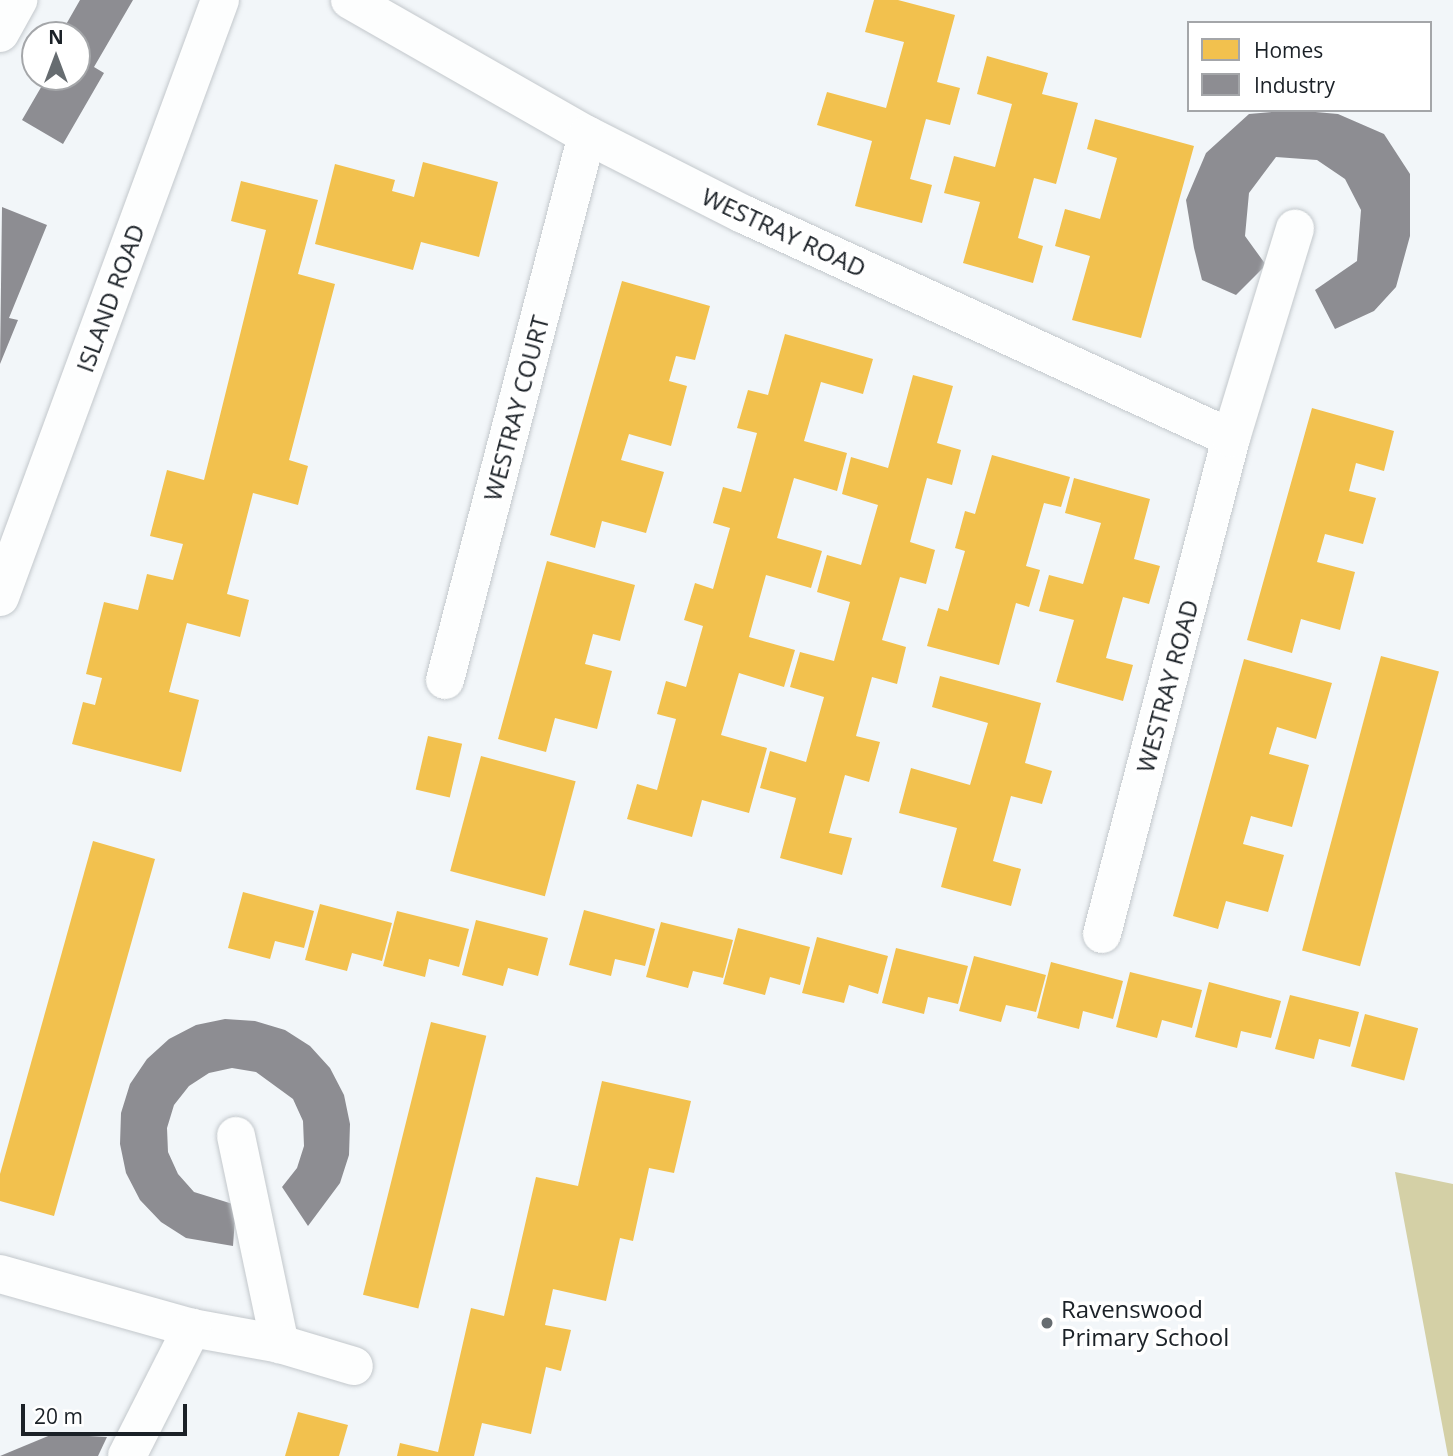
<!DOCTYPE html>
<html>
<head>
<meta charset="utf-8">
<style>
  body { margin:0 }
  #map { position:relative; width:1453px; height:1456px; overflow:hidden; background:#f2f6f9; font-family:"Open Sans",sans-serif }
  div>[style] { position:absolute }
  .forest>* { inset:0; background:#d4d0a6 }
  .homes>* { inset:0; background:#f2c14e; transform-origin:0 0 }
  .industry>* { inset:0; background:#8d8d92 }
  .roads { filter:drop-shadow(0 0 2px #c3c8cc) drop-shadow(0 0 2px #c3c8cc) }
  .minor>* { height:38px; margin:-19px; padding:0 19px; transform-origin:19px; border-radius:19px; background:#fdfefe }
  .dots>* { width:19px; height:19px; translate:-50% -50%; box-sizing:border-box; border:4px solid #fff; border-radius:50% }
  span { translate:-50% -50%; white-space:nowrap; text-align:center; line-height:1.15; -webkit-text-stroke:7px #fff; paint-order:stroke }
  .street-label { font-size:24px; color:#1b2127 }
  .poi-label { font-size:24px; color:#1b2127 }
  .left { translate:0 -50%; text-align:left }
  .legend { position:absolute; left:1187px; top:21px; width:245px; height:91px; box-sizing:border-box; background:#fff; border:2px solid #a4a6a9; margin:0; padding:9px 12px; list-style:none; font-size:21px; color:#1b2127 }
  .legend li { display:flex; align-items:center; gap:14px; height:35px }
  .legend b { width:35px; border:2px solid #a4a6a9 }
  .north { position:absolute; left:21px; top:21px; width:70px; height:70px; box-sizing:border-box; background:#fff; border:2px solid #a4a6a9; border-radius:50%; rotate:0deg; font-size:19px; font-weight:700; line-height:28px; text-align:center; color:#1b2127 }
  .north::after { content:''; display:block; margin:auto; width:24px; height:32px; background:#666c70; clip-path:polygon(50% 0,100% 100%,50% 72%,0 100%) }
  .scale { position:absolute; left:21px; top:1404px; width:166px; height:32px; box-sizing:border-box; border:4px solid #1b2127; border-top:0; padding-left:9px; font-size:21px; line-height:24px; white-space:nowrap; color:#1b2127; -webkit-text-stroke:5px #fff; paint-order:stroke }
</style>
</head>
<body>
<div id="map">
  <div class="forest">
    <div style="clip-path:polygon(1395px 1172px,1453px 1184px,1453px 1456px,1448px 1456px)"></div>
  </div>
  <div class="homes">
    <div style="clip-path:polygon(874px 0,898px 0,955px 15px,937px 82px,960px 88px,950px 125px,926px 119px,910px 179px,932px 185px,922px 223px,855px 206px,872px 141px,817px 125px,827px 92px,886px 108px,904px 42px,865px 32px)"></div>
    <div style="clip-path:polygon(987px 56px,1048px 73px,1042px 94px,1078px 103px,1056px 184px,1034px 178px,1018px 238px,1043px 246px,1033px 283px,963px 263px,980px 202px,944px 193px,954px 156px,995px 167px,1012px 104px,977px 94px)"></div>
    <div style="clip-path:polygon(1095px 119px,1194px 146px,1141px 338px,1072px 320px,1090px 256px,1055px 246px,1065px 209px,1100px 219px,1117px 158px,1087px 149px)"></div>
    <div style="clip-path:polygon(423px 162px,498px 182px,479px 257px,421px 242px,413px 270px,315px 244px,335px 164px,395px 180px,392px 191px,414px 197px)"></div>
    <div style="clip-path:polygon(241px 181px,318px 200px,298px 274px,335px 284px,289px 460px,308px 466px,298px 505px,253px 493px,227px 594px,249px 600px,240px 637px,187px 623px,169px 692px,199px 700px,181px 772px,72px 744px,83px 702px,95px 705px,102px 678px,86px 674px,104px 602px,138px 610px,147px 574px,173px 580px,183px 544px,150px 536px,167px 470px,204px 480px,266px 230px,231px 221px)"></div>
    <div style="clip-path:polygon(622px 281px,710px 306px,695px 360px,676px 356px,669px 381px,687px 386px,671px 446px,629px 434px,621px 460px,664px 472px,646px 533px,602px 521px,595px 548px,550px 535px)"></div>
    <div style="clip-path:polygon(785px 334px,873px 359px,863px 394px,821px 382px,804px 441px,847px 453px,837px 491px,794px 478px,777px 538px,822px 551px,811px 588px,766px 575px,749px 637px,795px 650px,784px 687px,739px 673px,721px 735px,767px 748px,749px 813px,702px 800px,692px 837px,627px 819px,637px 784px,657px 790px,676px 719px,657px 714px,666px 681px,686px 687px,703px 626px,684px 620px,695px 583px,713px 589px,730px 528px,713px 523px,723px 487px,741px 492px,757px 433px,737px 428px,748px 390px,768px 395px)"></div>
    <div style="clip-path:polygon(913px 375px,953px 386px,937px 443px,961px 450px,952px 485px,927px 478px,910px 542px,935px 550px,926px 584px,900px 577px,882px 640px,906px 647px,897px 684px,872px 677px,856px 736px,880px 742px,869px 782px,845px 775px,829px 833px,852px 838px,842px 875px,780px 858px,796px 798px,760px 788px,770px 751px,806px 762px,824px 697px,790px 687px,800px 652px,834px 661px,850px 602px,817px 592px,827px 555px,861px 565px,878px 505px,842px 494px,851px 457px,888px 468px)"></div>
    <div style="clip-path:polygon(1312px 408px,1394px 431px,1384px 471px,1356px 463px,1349px 491px,1376px 498px,1363px 544px,1325px 534px,1317px 562px,1355px 572px,1340px 630px,1301px 619px,1292px 653px,1247px 640px)"></div>
    <div style="clip-path:polygon(992px 455px,1070px 477px,1061px 507px,1044px 503px,1026px 566px,1040px 570px,1029px 607px,1016px 603px,999px 665px,927px 646px,938px 608px,948px 611px,965px 551px,955px 548px,965px 511px,975px 514px)"></div>
    <div style="clip-path:polygon(1074px 478px,1150px 499px,1134px 559px,1160px 566px,1149px 604px,1123px 597px,1106px 658px,1133px 665px,1123px 701px,1056px 682px,1074px 620px,1039px 611px,1049px 575px,1083px 584px,1101px 523px,1065px 513px)"></div>
    <div style="clip-path:polygon(547px 561px,635px 585px,620px 641px,593px 634px,585px 664px,612px 671px,597px 729px,555px 718px,546px 752px,498px 739px)"></div>
    <div style="left:1381px;top:656px;width:60px;height:305px;rotate:15deg"></div>
    <div style="clip-path:polygon(1244px 659px,1332px 683px,1316px 739px,1277px 727px,1269px 754px,1309px 765px,1292px 827px,1251px 816px,1243px 844px,1284px 855px,1268px 912px,1226px 901px,1218px 929px,1173px 916px)"></div>
    <div style="clip-path:polygon(940px 676px,1041px 703px,1025px 763px,1052px 771px,1042px 804px,1011px 796px,993px 861px,1021px 869px,1011px 906px,941px 887px,957px 828px,899px 813px,911px 768px,970px 785px,988px 723px,932px 707px)"></div>
    <div style="left:428px;top:736px;width:35px;height:55px;rotate:13deg"></div>
    <div style="left:481px;top:756px;width:98px;height:119px;rotate:15deg"></div>
    <div style="clip-path:polygon(93px 841px,155px 859px,54px 1216px,0 1201px,0 1174px)"></div>
    <div style="clip-path:polygon(243px 892px,314px 911px,304px 948px,275px 941px,270px 959px,228px 948px)"></div>
    <div style="clip-path:polygon(320px 904px,392px 923px,382px 961px,352px 953px,347px 971px,305px 960px)"></div>
    <div style="clip-path:polygon(584px 910px,655px 929px,645px 966px,615px 959px,611px 976px,569px 965px)"></div>
    <div style="clip-path:polygon(397px 911px,469px 929px,459px 967px,429px 959px,425px 977px,383px 966px)"></div>
    <div style="clip-path:polygon(476px 920px,548px 938px,538px 976px,508px 968px,503px 986px,462px 975px)"></div>
    <div style="clip-path:polygon(661px 922px,733px 940px,723px 978px,693px 971px,688px 988px,646px 977px)"></div>
    <div style="clip-path:polygon(738px 928px,810px 947px,800px 985px,770px 977px,765px 995px,723px 984px)"></div>
    <div style="clip-path:polygon(817px 937px,888px 956px,878px 994px,849px 985px,844px 1003px,802px 993px)"></div>
    <div style="clip-path:polygon(896px 948px,968px 966px,958px 1004px,928px 997px,924px 1014px,882px 1003px)"></div>
    <div style="clip-path:polygon(974px 956px,1046px 975px,1036px 1012px,1006px 1005px,1001px 1022px,959px 1011px)"></div>
    <div style="clip-path:polygon(1051px 962px,1123px 981px,1113px 1019px,1083px 1011px,1079px 1029px,1037px 1018px)"></div>
    <div style="clip-path:polygon(1130px 972px,1202px 990px,1192px 1028px,1162px 1020px,1157px 1038px,1116px 1027px)"></div>
    <div style="clip-path:polygon(1209px 982px,1281px 1001px,1271px 1038px,1241px 1031px,1237px 1048px,1195px 1037px)"></div>
    <div style="clip-path:polygon(1290px 995px,1359px 1012px,1350px 1047px,1319px 1039px,1314px 1059px,1275px 1049px)"></div>
    <div style="left:1365px;top:1014px;width:55px;height:54px;rotate:15deg"></div>
    <div style="left:431px;top:1022px;width:57px;height:281px;rotate:14deg"></div>
    <div style="clip-path:polygon(602px 1081px,691px 1101px,674px 1173px,649px 1168px,633px 1241px,620px 1238px,606px 1301px,553px 1289px,545px 1325px,571px 1330px,561px 1371px,546px 1367px,531px 1434px,482px 1423px,474px 1456px,397px 1456px,400px 1443px,438px 1452px,471px 1308px,504px 1316px,536px 1177px,578px 1186px)"></div>
    <div style="clip-path:polygon(298px 1412px,348px 1425px,339px 1456px,285px 1456px)"></div>
  </div>
  <div class="industry">
    <div style="clip-path:polygon(80px 0,133px 0,94px 67px,104px 73px,63px 144px,22px 120px,47px 77px,77px 77px,77px 35px,60px 35px)"></div>
    <div style="clip-path:polygon(1293px 110px,1338px 114px,1384px 134px,1410px 174px,1410px 236px,1396px 287px,1374px 311px,1335px 329px,1315px 290px,1357px 261px,1361px 210px,1345px 179px,1317px 160px,1276px 157px,1249px 193px,1245px 236px,1266px 265px,1236px 295px,1202px 280px,1194px 248px,1186px 200px,1206px 153px,1249px 114px)"></div>
    <div style="clip-path:polygon(2px 207px,47px 225px,9px 318px,18px 320px,0 364px)"></div>
    <div style="clip-path:polygon(225px 1019px,255px 1021px,285px 1030px,310px 1046px,330px 1068px,344px 1095px,350px 1124px,349px 1155px,340px 1183px,308px 1226px,282px 1187px,297px 1168px,304px 1146px,303px 1121px,293px 1099px,256px 1072px,232px 1068px,209px 1073px,189px 1086px,174px 1105px,167px 1128px,168px 1152px,178px 1174px,194px 1192px,236px 1205px,233px 1246px,186px 1238px,161px 1222px,140px 1200px,126px 1173px,120px 1144px,121px 1113px,130px 1084px,147px 1059px,169px 1039px,196px 1025px)"></div>
    <div style="clip-path:polygon(53px 1434px,107px 1437px,98px 1456px,0 1456px)"></div>
  </div>
  <div class="roads">
    <div class="minor">
      <div style="left:350px;top:0;width:273px;rotate:29.7deg"></div>
      <div style="left:587px;top:135px;width:175px;rotate:26.9deg"></div>
      <div style="left:743px;top:214px;width:537px;rotate:24.66deg"></div>
      <div style="left:0;top:33px;width:38px;rotate:-61deg"></div>
      <div style="left:0;top:597px;width:636px;rotate:-69.77deg"></div>
      <div style="left:445px;top:680px;width:563px;rotate:-75.4deg"></div>
      <div style="left:1102px;top:934px;width:513px;rotate:-75.42deg"></div>
      <div style="left:1231px;top:438px;width:219px;rotate:-73deg"></div>
      <div style="left:236px;top:1136px;width:213px;rotate:78.1deg"></div>
      <div style="left:0;top:1274px;width:199px;rotate:15.7deg"></div>
      <div style="left:192px;top:1328px;width:89px;rotate:10.3deg"></div>
      <div style="left:280px;top:1344px;width:77px;rotate:16.6deg"></div>
      <div style="left:127px;top:1456px;width:144px;rotate:-63.1deg"></div>
    </div>
  </div>
  <div class="dots">
    <div style="left:1047px;top:1323px;background:#666c70"></div>
  </div>
  <div class="street-label">
    <span style="left:784px;top:232px;rotate:25deg">WESTRAY ROAD</span>
    <span style="left:110px;top:298px;rotate:-70deg">ISLAND ROAD</span>
    <span style="left:516px;top:408px;rotate:-75deg">WESTRAY COURT</span>
    <span style="left:1167px;top:686px;rotate:-75deg">WESTRAY ROAD</span>
  </div>
  <div class="poi-label">
    <span class="left" style="left:1061px;top:1323px">Ravenswood<br>Primary School</span>
  </div>
  <ul class="legend">
  <li><b style="height:19px;background:#f2c14e"></b>Homes</li>
  <li><b style="height:19px;background:#8d8d92"></b>Industry</li>
  </ul>
  <div class="north">N</div>
  <div class="scale">20 m</div>
</div>
</body>
</html>
